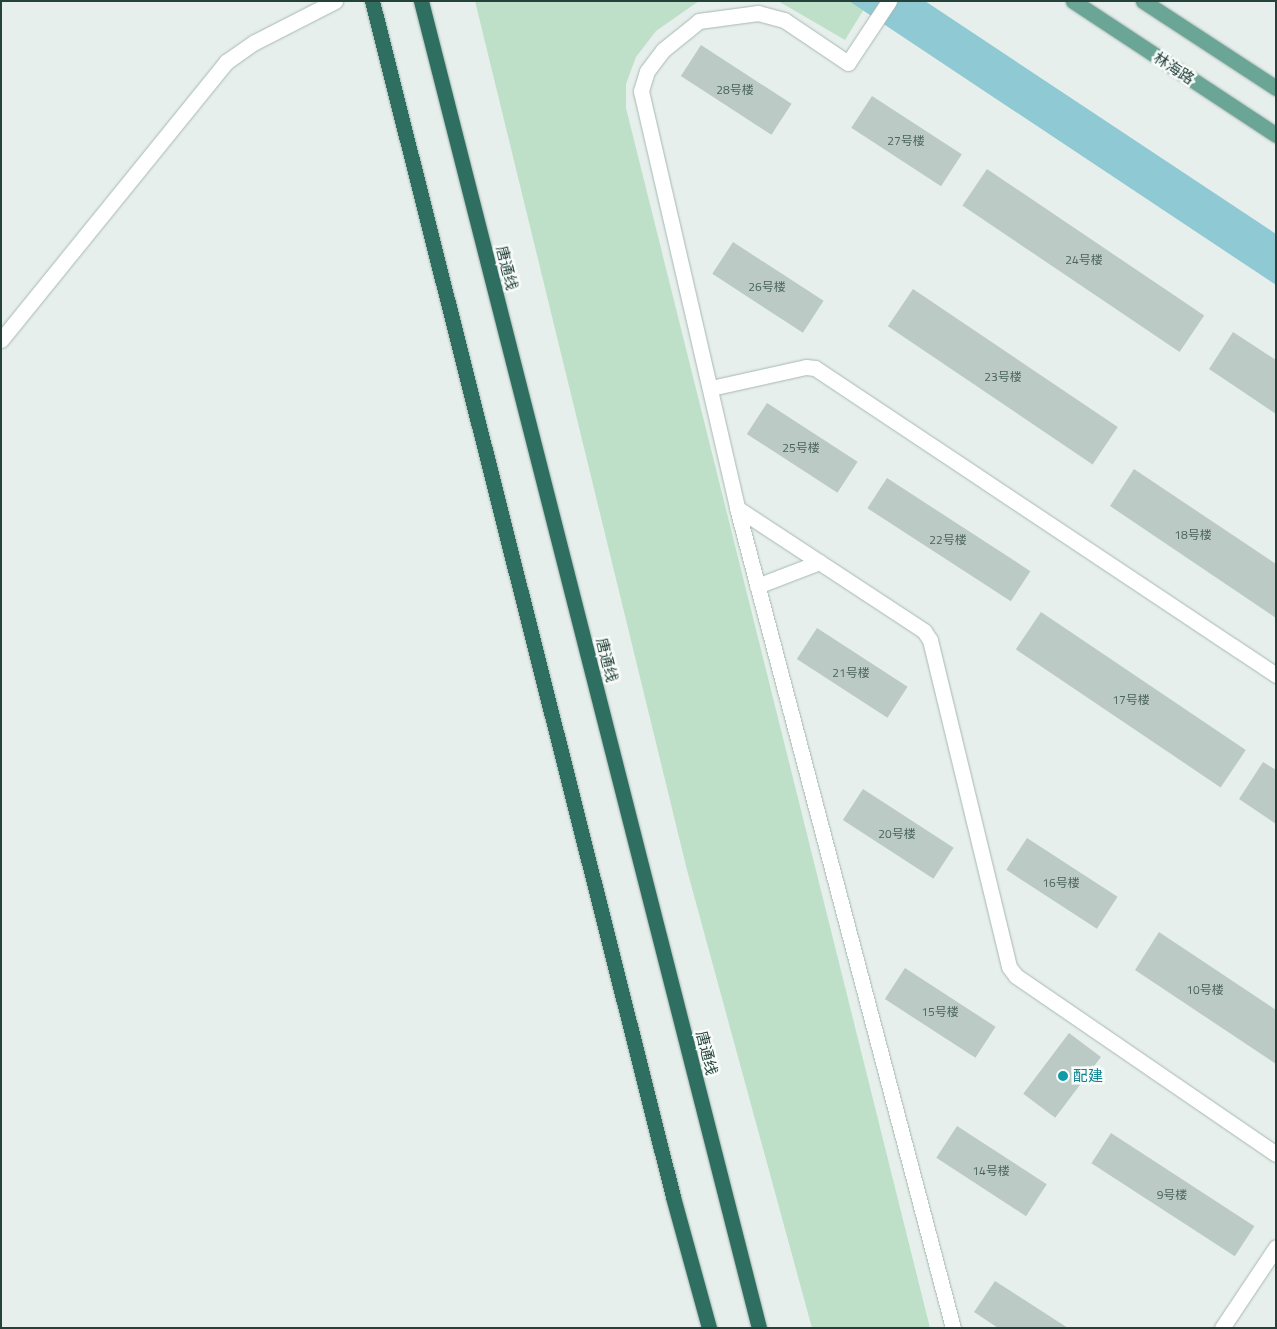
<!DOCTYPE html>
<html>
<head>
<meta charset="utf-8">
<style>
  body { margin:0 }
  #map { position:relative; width:1277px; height:1329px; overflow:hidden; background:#e6efeb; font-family:"Titillium Web","Noto Sans SC",sans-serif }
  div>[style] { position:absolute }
  .green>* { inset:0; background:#bfe0c8 }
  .water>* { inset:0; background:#8ec9d4 }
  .building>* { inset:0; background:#bbcac4; transform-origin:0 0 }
  .roads { filter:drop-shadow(0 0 1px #a8b8b2) drop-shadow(0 0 1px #a8b8b2) }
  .minor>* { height:15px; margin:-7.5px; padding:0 7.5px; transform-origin:7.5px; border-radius:7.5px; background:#fff }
  .major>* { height:15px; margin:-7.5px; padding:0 7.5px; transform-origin:7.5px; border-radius:7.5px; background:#6aa596 }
  .highway>* { height:15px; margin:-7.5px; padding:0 7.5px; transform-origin:7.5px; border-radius:7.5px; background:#2f6f62 }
  .dots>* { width:14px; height:14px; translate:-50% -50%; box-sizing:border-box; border:2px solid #f7fbf9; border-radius:50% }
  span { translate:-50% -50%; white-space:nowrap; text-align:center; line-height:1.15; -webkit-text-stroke:5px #f7fbf9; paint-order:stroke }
  .number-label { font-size:12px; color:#4a645c }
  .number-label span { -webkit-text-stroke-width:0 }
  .street-label { font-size:15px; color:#24423a }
  .culture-label { font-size:15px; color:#0d838f }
  .left { translate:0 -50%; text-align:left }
  .frame { position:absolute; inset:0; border:2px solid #24423a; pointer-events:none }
</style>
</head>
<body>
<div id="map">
  <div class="green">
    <div style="clip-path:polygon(475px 1px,699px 1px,656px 31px,636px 57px,626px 84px,626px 108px,930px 1328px,812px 1328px,687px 870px)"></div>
    <div style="clip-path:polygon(778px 1px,869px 1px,845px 40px)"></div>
  </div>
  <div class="water">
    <div style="clip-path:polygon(849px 1px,925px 1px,1276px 234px,1276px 285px)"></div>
  </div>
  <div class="building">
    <div style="left:701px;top:45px;width:108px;height:37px;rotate:33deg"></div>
    <div style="left:872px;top:96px;width:107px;height:38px;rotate:33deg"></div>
    <div style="left:987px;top:169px;width:262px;height:44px;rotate:34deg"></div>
    <div style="left:733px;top:242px;width:108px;height:38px;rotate:33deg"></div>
    <div style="left:913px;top:289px;width:247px;height:45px;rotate:34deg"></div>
    <div style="clip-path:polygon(1233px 332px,1276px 360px,1276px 414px,1209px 369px)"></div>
    <div style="left:767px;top:403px;width:108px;height:37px;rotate:33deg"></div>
    <div style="clip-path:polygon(1134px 469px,1276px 564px,1276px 618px,1110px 506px)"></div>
    <div style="left:887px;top:478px;width:171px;height:36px;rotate:33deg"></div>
    <div style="left:1041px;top:612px;width:247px;height:45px;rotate:34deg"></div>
    <div style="left:817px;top:628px;width:108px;height:37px;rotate:33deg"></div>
    <div style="clip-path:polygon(1263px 762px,1276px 770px,1276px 824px,1239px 799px)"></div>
    <div style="left:863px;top:789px;width:108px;height:37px;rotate:33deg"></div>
    <div style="left:1027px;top:838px;width:108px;height:38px;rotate:33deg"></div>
    <div style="clip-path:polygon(1159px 932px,1276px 1010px,1276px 1064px,1135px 970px)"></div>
    <div style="left:905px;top:968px;width:108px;height:37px;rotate:33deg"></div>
    <div style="left:1069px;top:1033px;width:40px;height:76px;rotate:37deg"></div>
    <div style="left:957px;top:1126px;width:107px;height:38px;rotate:33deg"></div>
    <div style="left:1111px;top:1133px;width:171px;height:36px;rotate:33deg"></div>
    <div style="clip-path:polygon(995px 1281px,1068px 1328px,998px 1328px,974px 1312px)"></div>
  </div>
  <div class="roads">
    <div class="minor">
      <div style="left:889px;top:1px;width:74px;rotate:123.5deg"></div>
      <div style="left:848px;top:63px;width:77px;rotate:-146.1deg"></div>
      <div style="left:784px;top:20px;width:27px;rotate:-165deg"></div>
      <div style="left:758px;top:13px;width:60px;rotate:172.3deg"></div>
      <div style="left:699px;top:21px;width:46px;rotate:141.1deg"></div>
      <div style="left:663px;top:50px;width:26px;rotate:127deg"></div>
      <div style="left:647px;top:71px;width:21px;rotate:107deg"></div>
      <div style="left:641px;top:91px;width:428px;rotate:77deg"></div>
      <div style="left:737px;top:508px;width:848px;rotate:75.24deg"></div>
      <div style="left:1px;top:340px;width:358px;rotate:-51deg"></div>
      <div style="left:226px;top:62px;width:35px;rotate:-35deg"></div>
      <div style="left:255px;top:42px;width:90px;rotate:-27.1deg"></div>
      <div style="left:711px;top:388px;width:97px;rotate:-12.5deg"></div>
      <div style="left:806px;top:367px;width:9px;rotate:6deg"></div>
      <div style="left:815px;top:368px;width:554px;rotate:33.66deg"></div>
      <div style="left:737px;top:508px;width:224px;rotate:33.3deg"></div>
      <div style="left:924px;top:631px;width:11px;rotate:56deg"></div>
      <div style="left:930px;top:640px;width:336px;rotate:76.4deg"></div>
      <div style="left:1009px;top:967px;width:11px;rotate:52deg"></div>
      <div style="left:1016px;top:976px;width:315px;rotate:34.4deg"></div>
      <div style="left:757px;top:586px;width:67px;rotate:-20.9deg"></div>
      <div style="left:1222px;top:1328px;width:97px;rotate:-56.3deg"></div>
    </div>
    <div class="major">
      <div style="left:1073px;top:1px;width:243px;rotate:33.4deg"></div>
      <div style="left:1143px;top:1px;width:159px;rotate:33.2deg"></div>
    </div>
    <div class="highway">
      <div style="left:372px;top:1px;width:1233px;rotate:75.87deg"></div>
      <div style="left:673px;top:1197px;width:136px;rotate:74.6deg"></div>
      <div style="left:421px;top:1px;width:1369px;rotate:75.71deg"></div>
    </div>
  </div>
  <div class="dots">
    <div style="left:1063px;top:1076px;background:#0f9aa8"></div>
  </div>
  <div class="number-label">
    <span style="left:735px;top:90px">28号楼</span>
    <span style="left:906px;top:141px">27号楼</span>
    <span style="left:1084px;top:260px">24号楼</span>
    <span style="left:767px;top:287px">26号楼</span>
    <span style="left:1003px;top:377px">23号楼</span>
    <span style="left:801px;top:448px">25号楼</span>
    <span style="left:1193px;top:535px">18号楼</span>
    <span style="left:948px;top:540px">22号楼</span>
    <span style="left:851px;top:673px">21号楼</span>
    <span style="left:1131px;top:700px">17号楼</span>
    <span style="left:897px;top:834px">20号楼</span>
    <span style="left:1061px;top:883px">16号楼</span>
    <span style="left:1205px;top:990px">10号楼</span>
    <span style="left:940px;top:1012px">15号楼</span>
    <span style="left:991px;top:1171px">14号楼</span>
    <span style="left:1172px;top:1195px">9号楼</span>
  </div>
  <div class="street-label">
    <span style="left:1174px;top:68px;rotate:33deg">林海路</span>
    <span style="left:507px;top:268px;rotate:76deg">唐通线</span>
    <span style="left:607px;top:660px;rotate:76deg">唐通线</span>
    <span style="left:707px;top:1053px;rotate:76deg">唐通线</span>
  </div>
  <div class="culture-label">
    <span class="left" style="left:1073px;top:1076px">配建</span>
  </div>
  <div class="frame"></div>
</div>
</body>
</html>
